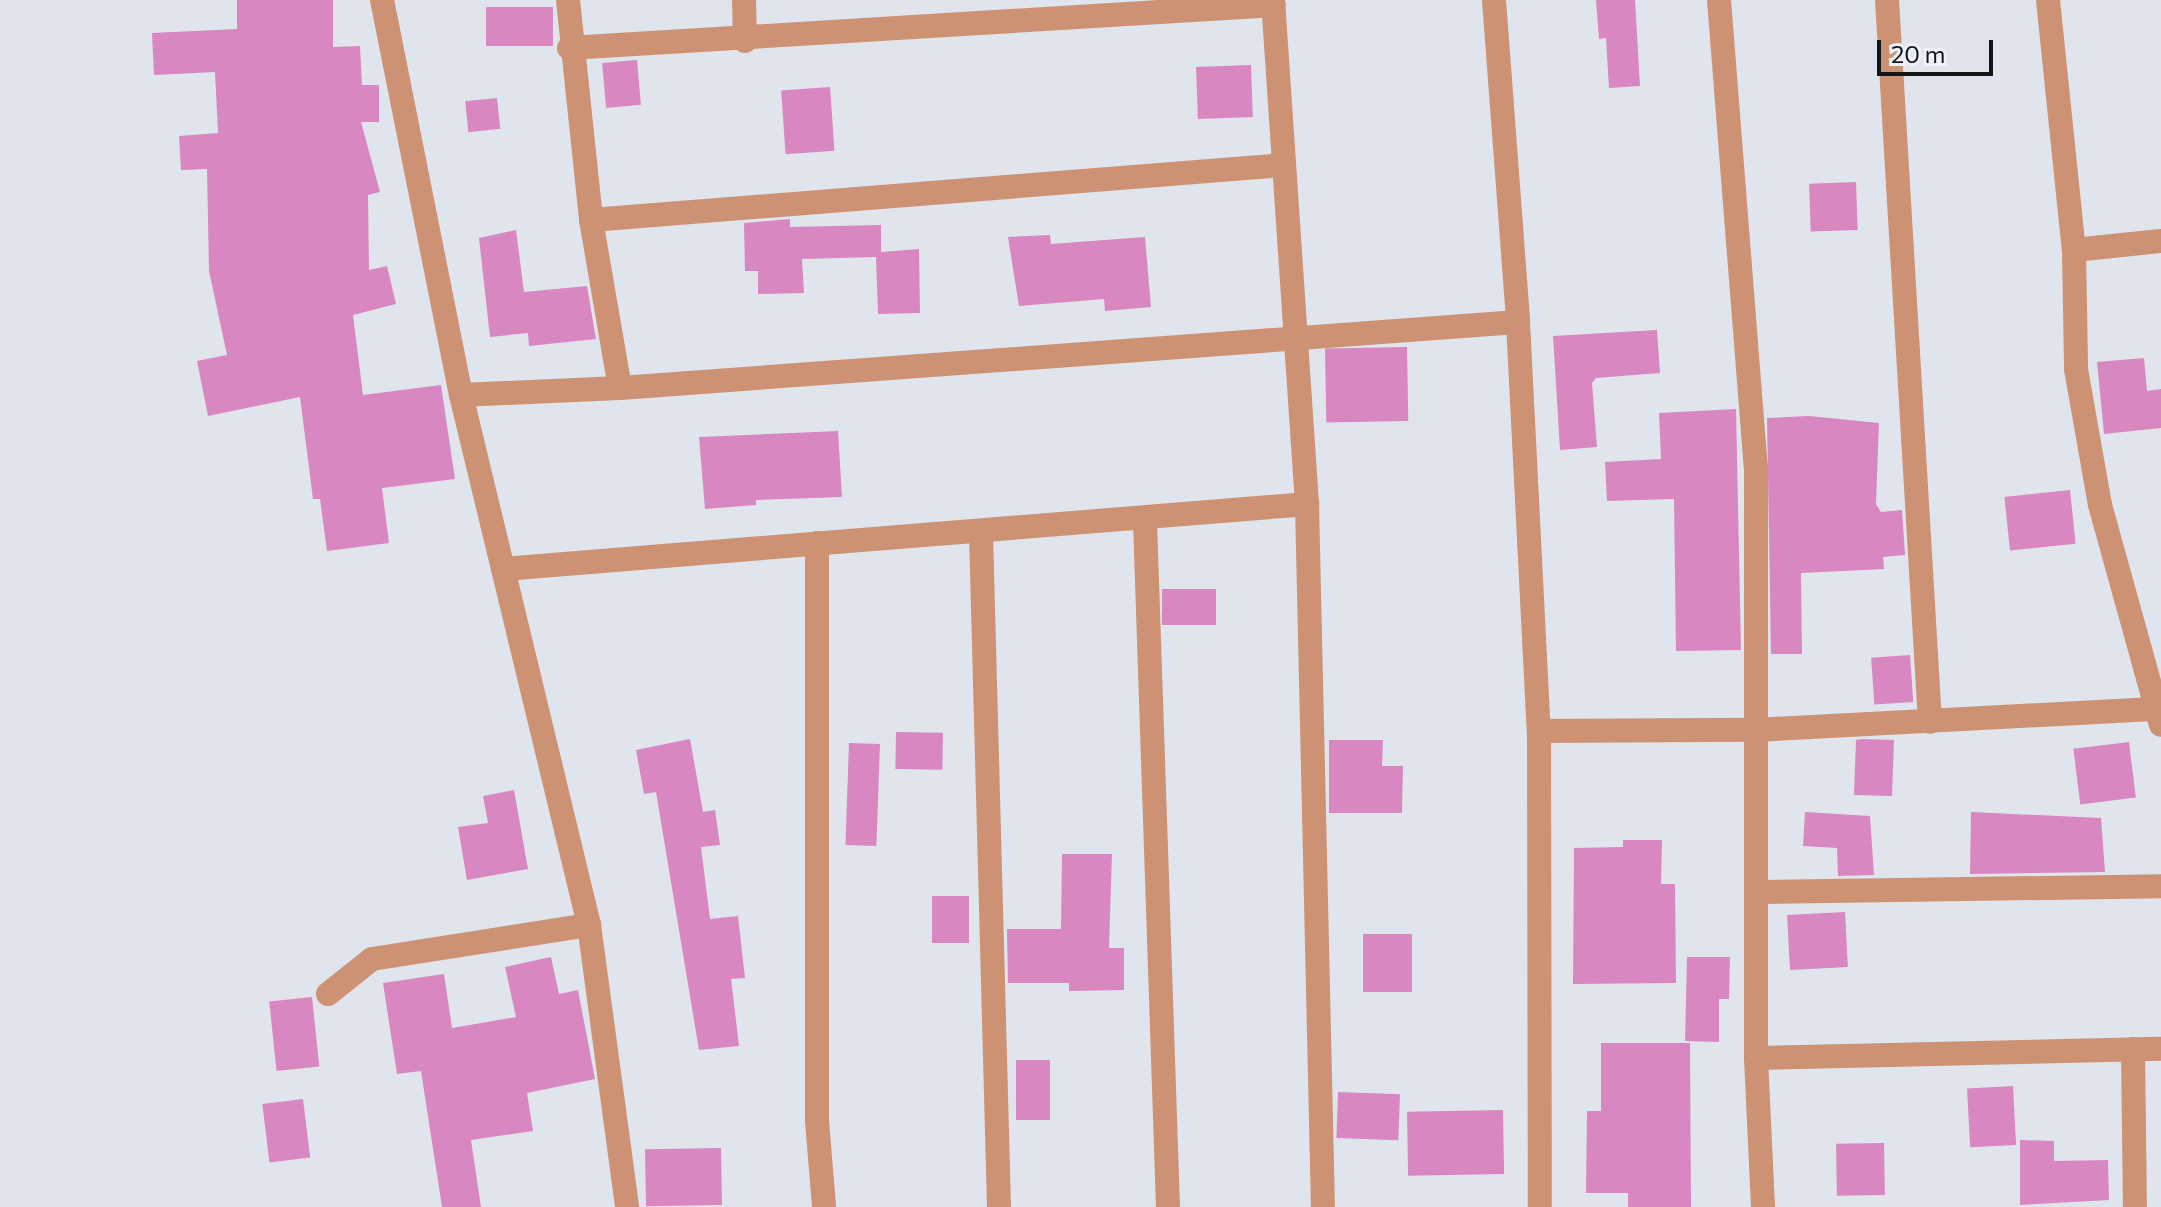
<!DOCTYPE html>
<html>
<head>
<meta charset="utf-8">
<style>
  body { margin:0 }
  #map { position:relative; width:2161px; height:1207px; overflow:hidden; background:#e0e4ec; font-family:Commissioner,sans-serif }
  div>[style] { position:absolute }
  .building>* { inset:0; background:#d987c0; transform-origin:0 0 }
  .minor>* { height:24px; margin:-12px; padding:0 12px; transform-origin:12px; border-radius:12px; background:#cc9273 }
  .tertiary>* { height:24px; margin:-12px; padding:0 12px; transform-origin:12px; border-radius:12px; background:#cc9273 }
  span { translate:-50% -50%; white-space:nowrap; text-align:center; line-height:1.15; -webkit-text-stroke:7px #edf1f9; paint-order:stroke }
  .scale { position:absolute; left:1877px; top:40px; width:116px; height:36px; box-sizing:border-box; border:4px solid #141618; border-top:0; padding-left:10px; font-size:24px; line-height:28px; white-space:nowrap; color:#141618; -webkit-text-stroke:6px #edf1f9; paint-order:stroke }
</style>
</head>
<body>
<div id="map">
  <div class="building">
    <div style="clip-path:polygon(237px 0,333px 0,333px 47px,360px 46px,362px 85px,379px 85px,379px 122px,361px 122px,380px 192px,368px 195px,369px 270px,387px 266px,396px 304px,353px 315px,363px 395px,441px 385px,455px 479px,382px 488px,389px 543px,327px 551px,320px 499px,313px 499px,300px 397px,208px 416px,197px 361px,227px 355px,209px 271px,207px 169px,181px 170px,179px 136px,218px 133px,215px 72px,154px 75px,152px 33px,237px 29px)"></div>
    <div style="clip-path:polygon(1596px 0,1635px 0,1640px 86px,1609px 88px,1606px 38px,1599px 39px)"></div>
    <div style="left:553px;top:7px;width:39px;height:67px;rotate:90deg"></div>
    <div style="left:637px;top:60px;width:45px;height:35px;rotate:85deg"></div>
    <div style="left:1251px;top:65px;width:52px;height:55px;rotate:88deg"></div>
    <div style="left:830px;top:87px;width:64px;height:49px;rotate:86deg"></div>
    <div style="left:497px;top:98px;width:31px;height:32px;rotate:84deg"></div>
    <div style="left:1856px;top:182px;width:48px;height:47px;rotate:88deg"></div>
    <div style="clip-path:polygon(790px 219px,790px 227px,881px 225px,881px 252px,919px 249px,920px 313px,878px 314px,876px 257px,802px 259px,804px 293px,758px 294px,758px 271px,745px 271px,744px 223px)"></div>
    <div style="clip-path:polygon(516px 230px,524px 292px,587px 286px,596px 339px,529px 346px,528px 333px,490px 337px,479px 238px)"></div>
    <div style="clip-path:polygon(1050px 235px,1051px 244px,1145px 237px,1151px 307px,1105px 311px,1104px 299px,1019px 306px,1008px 237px)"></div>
    <div style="clip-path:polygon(1657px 330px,1660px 373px,1596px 378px,1592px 383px,1597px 447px,1560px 450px,1553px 336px)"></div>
    <div style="left:1407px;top:347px;width:74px;height:82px;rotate:89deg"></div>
    <div style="clip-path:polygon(2144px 358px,2147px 391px,2161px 389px,2161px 428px,2104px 434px,2097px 362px)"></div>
    <div style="clip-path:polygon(1736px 409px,1741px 650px,1676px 651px,1674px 499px,1607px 501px,1605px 462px,1661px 459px,1659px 413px)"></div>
    <div style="clip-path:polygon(1809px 416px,1879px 423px,1876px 504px,1881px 512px,1902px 510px,1905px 555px,1883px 557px,1884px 569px,1801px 573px,1802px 654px,1771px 654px,1767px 418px)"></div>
    <div style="clip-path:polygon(838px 431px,842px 497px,756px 500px,756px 505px,705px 509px,699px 437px)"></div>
    <div style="left:2070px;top:490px;width:54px;height:66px;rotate:84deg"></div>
    <div style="left:1162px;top:589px;width:54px;height:36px"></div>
    <div style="left:1910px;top:655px;width:47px;height:39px;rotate:86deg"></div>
    <div style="left:896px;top:732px;width:47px;height:37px;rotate:1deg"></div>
    <div style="clip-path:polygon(690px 739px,703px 812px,715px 810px,720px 845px,701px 847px,710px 919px,738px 916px,745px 978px,731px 979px,739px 1046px,699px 1050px,656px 792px,644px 794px,636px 750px)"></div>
    <div style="clip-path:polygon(1863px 739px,1894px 740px,1892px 796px,1854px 795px,1856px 740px)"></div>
    <div style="clip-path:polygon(1329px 740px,1383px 740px,1382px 766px,1403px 766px,1402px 813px,1329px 813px)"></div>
    <div style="left:2129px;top:742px;width:56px;height:56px;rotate:83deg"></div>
    <div style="left:849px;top:743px;width:31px;height:102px;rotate:2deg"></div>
    <div style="clip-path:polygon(514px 790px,528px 869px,467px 880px,458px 827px,488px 823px,483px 796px)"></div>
    <div style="clip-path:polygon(1805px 812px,1870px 816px,1874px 875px,1838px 876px,1837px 848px,1803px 846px)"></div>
    <div style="clip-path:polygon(1971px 812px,2101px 818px,2105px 872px,1970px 874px)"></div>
    <div style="clip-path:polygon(1623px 840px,1662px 840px,1661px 884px,1675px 884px,1676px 983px,1573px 984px,1574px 848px,1623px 847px)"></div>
    <div style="clip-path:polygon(1062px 854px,1112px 854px,1109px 948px,1124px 948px,1124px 990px,1069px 991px,1069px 983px,1008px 983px,1007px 929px,1061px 929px)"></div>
    <div style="left:932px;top:896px;width:37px;height:47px"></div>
    <div style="left:1845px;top:912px;width:55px;height:58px;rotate:87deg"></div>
    <div style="left:1363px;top:934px;width:49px;height:58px"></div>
    <div style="clip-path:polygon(551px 957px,559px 994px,578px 990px,595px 1079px,527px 1093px,533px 1131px,471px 1140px,481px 1207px,442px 1207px,421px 1071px,397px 1074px,383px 983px,444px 974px,452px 1028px,516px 1017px,505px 967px)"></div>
    <div style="clip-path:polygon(1687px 957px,1730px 957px,1729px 999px,1719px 999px,1719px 1042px,1685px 1041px)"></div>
    <div style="left:312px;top:997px;width:70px;height:43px;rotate:84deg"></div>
    <div style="clip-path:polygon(1601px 1043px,1690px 1043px,1691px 1207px,1628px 1207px,1628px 1193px,1586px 1193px,1587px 1111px,1601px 1111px)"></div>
    <div style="left:1016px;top:1060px;width:34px;height:60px"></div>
    <div style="left:2013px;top:1086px;width:59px;height:46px;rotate:87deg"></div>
    <div style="left:1338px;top:1092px;width:62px;height:46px;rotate:2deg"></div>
    <div style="left:303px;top:1099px;width:59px;height:41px;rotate:83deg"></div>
    <div style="left:1503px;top:1110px;width:64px;height:96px;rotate:89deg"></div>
    <div style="clip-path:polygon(2020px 1140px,2054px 1141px,2054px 1161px,2108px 1160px,2109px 1200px,2020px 1205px)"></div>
    <div style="left:1884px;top:1143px;width:52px;height:48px;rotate:89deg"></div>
    <div style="left:721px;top:1148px;width:57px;height:76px;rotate:89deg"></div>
  </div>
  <div class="minor">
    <div style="left:382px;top:0;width:403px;rotate:78.7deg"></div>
    <div style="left:461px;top:395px;width:545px;rotate:76.42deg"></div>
    <div style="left:589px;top:925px;width:285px;rotate:82.3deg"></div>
    <div style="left:568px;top:0;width:221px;rotate:84deg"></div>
    <div style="left:591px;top:220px;width:170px;rotate:80.2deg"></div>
    <div style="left:744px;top:0;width:41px;rotate:88.6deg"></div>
    <div style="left:1273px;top:0;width:505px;rotate:86.14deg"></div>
    <div style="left:1307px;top:504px;width:703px;rotate:88.7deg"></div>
    <div style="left:1719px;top:0;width:468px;rotate:85.5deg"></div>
    <div style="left:1756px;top:467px;width:591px;rotate:90deg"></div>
    <div style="left:1756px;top:1058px;width:149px;rotate:87.3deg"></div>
    <div style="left:1887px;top:0;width:723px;rotate:86.59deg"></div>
    <div style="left:2048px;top:0;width:251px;rotate:84.1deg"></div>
    <div style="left:2074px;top:250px;width:119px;rotate:89deg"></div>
    <div style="left:2076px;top:369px;width:138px;rotate:80deg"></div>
    <div style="left:2100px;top:505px;width:228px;rotate:74.5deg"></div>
    <div style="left:569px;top:48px;width:706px;rotate:-3.49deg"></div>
    <div style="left:591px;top:220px;width:695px;rotate:-4.54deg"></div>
    <div style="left:2074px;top:250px;width:87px;rotate:-5.9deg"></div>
    <div style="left:461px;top:395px;width:159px;rotate:-2.5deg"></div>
    <div style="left:620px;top:388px;width:900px;rotate:-4.2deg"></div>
    <div style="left:1145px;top:521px;width:686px;rotate:88.08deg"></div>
    <div style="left:981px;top:533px;width:674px;rotate:88.47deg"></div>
    <div style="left:817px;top:543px;width:578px;rotate:90deg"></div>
    <div style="left:817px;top:1121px;width:86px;rotate:85.3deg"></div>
    <div style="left:503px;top:569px;width:807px;rotate:-4.62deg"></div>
    <div style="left:1539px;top:731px;width:215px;rotate:-0.3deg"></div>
    <div style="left:1754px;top:730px;width:404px;rotate:-3deg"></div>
    <div style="left:1756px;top:892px;width:405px;rotate:-0.8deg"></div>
    <div style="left:328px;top:994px;width:56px;rotate:-38.5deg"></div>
    <div style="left:372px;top:959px;width:220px;rotate:-8.9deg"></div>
    <div style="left:2133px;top:1049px;width:158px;rotate:89.3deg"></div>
    <div style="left:1756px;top:1058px;width:405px;rotate:-1.3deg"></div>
  </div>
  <div class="tertiary">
    <div style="left:1494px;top:0;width:323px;rotate:85.7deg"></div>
    <div style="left:1518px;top:322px;width:410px;rotate:87.1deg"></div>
    <div style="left:1539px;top:731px;width:476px;rotate:89.9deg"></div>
  </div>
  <div class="scale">20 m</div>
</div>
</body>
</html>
